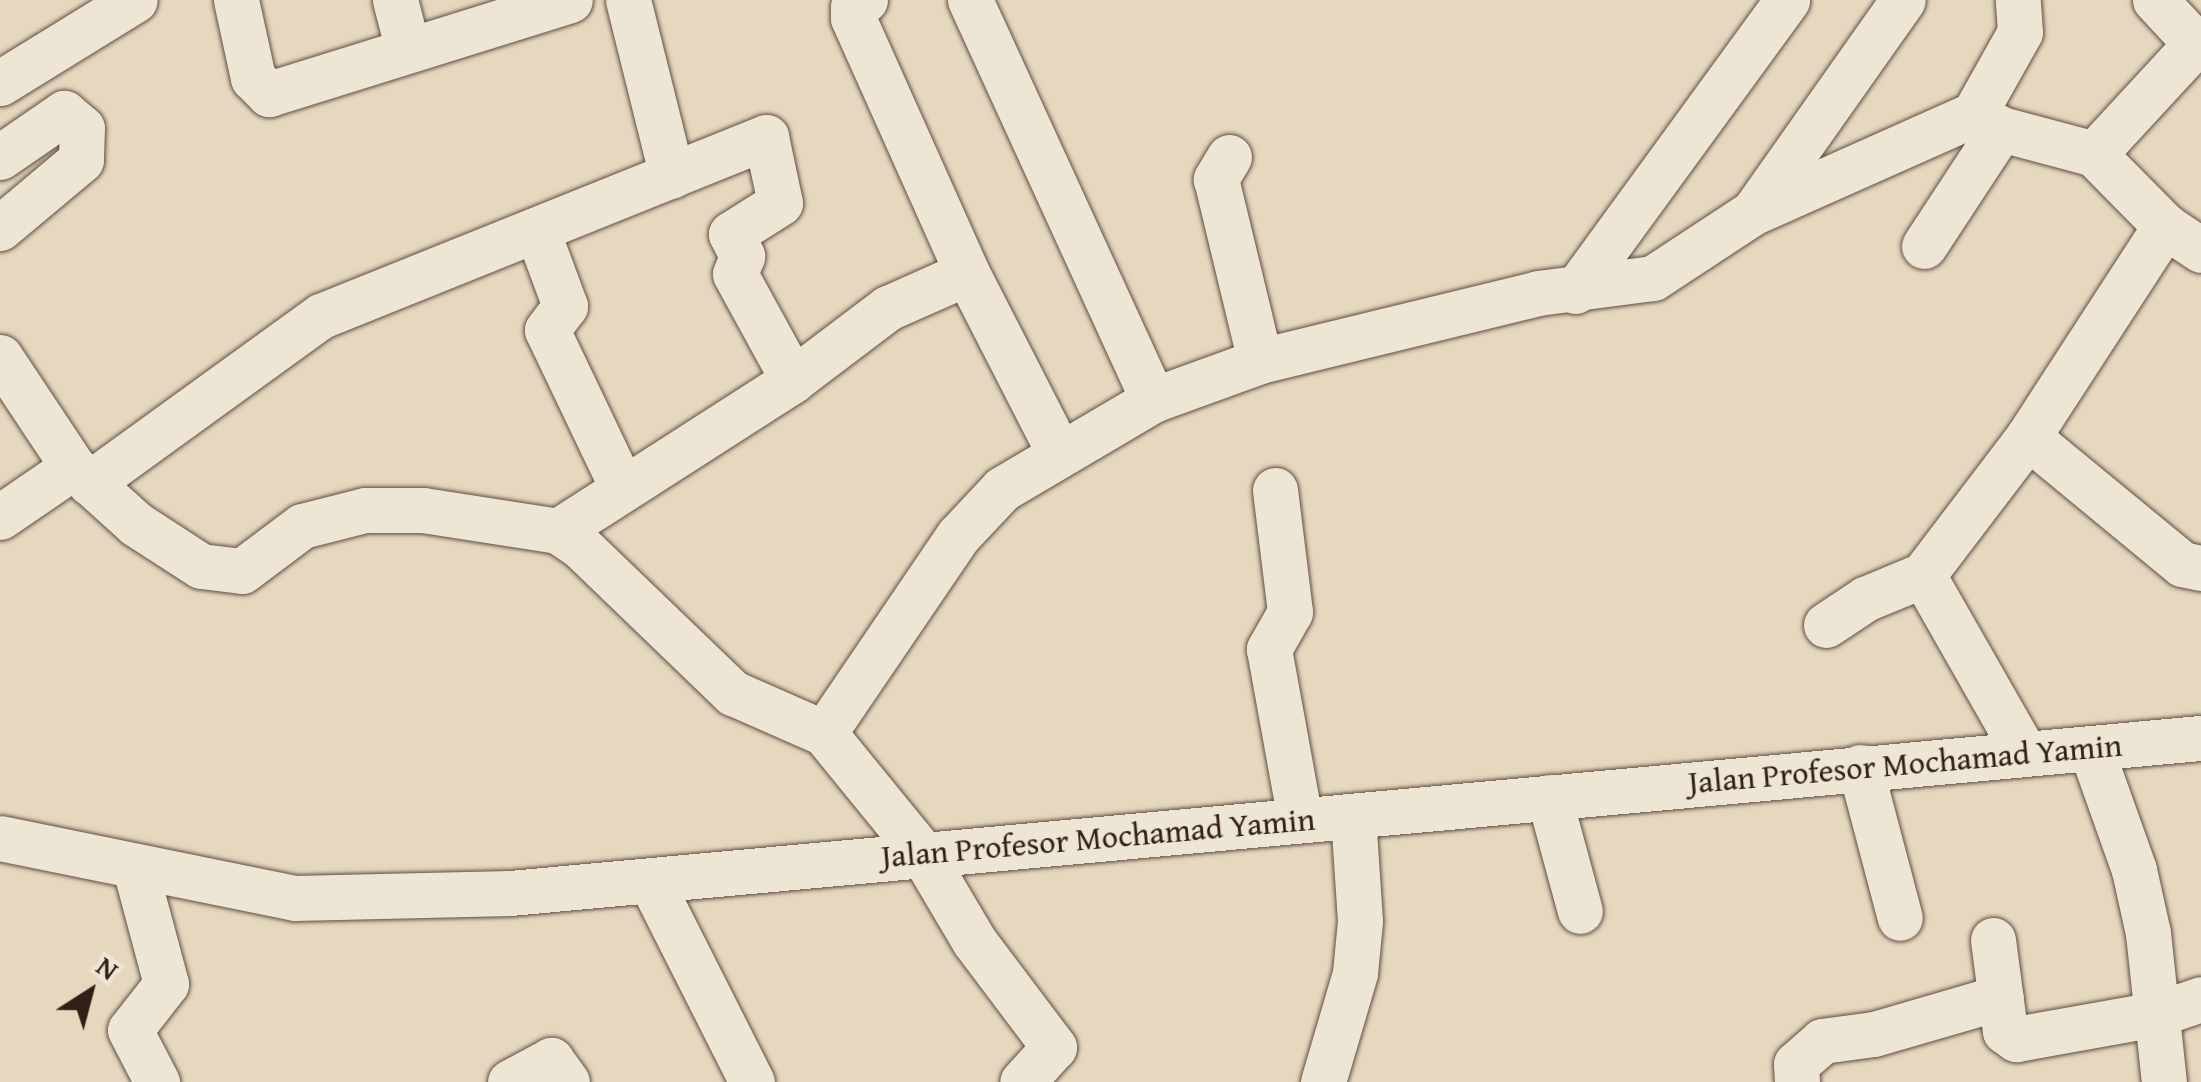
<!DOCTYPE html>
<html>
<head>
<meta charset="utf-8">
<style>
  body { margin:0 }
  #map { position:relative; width:2201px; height:1082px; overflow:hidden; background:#e5d8bf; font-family:"Gentium Book Plus",serif }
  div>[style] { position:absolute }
  .roads { filter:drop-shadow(0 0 2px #604d41) drop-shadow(0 0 2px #604d41) }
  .minor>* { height:45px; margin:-22.5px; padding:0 22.5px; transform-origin:22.5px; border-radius:22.5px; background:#eee6d5 }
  span { translate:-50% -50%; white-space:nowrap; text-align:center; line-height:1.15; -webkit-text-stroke:8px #eee6d5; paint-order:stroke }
  .street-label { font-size:32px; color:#331f17 }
  .north { position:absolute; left:40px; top:942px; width:100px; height:100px; -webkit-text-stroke:8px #eee6d5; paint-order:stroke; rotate:36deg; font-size:28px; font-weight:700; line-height:40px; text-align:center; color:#331f17 }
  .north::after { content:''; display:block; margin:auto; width:35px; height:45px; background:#331f17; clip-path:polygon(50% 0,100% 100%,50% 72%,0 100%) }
</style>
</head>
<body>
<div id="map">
  <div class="roads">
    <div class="minor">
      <div style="left:236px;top:0;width:80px;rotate:77.7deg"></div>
      <div style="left:253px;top:78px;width:23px;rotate:45deg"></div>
      <div style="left:269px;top:94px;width:315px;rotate:-17.3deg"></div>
      <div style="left:395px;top:0;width:48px;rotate:75.4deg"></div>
      <div style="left:628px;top:0;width:181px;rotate:76deg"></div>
      <div style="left:865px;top:0;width:13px;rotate:153deg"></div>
      <div style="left:853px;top:6px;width:12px;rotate:90deg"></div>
      <div style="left:853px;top:18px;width:279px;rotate:65.9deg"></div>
      <div style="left:967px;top:273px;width:202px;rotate:62.9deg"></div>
      <div style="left:970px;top:0;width:440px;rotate:65.4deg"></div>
      <div style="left:2155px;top:0;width:60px;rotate:47deg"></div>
      <div style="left:0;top:83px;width:158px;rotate:-31.6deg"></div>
      <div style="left:1974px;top:114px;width:94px;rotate:-60.7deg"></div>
      <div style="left:2020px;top:32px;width:32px;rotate:-94deg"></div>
      <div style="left:2094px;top:154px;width:158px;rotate:-47.3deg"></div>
      <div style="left:0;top:157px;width:78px;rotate:-34.5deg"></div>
      <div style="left:64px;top:113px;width:23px;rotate:40deg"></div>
      <div style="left:82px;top:128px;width:32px;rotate:92deg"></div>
      <div style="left:81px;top:160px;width:106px;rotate:140deg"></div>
      <div style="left:1229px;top:157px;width:26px;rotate:121deg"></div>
      <div style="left:1216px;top:179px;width:187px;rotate:76.4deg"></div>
      <div style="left:1754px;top:211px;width:258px;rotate:-54.8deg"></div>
      <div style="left:538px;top:233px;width:78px;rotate:69.7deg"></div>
      <div style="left:565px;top:306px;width:30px;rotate:127deg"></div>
      <div style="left:547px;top:330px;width:176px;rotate:64.5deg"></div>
      <div style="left:1924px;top:246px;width:140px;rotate:-56.7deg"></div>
      <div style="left:1575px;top:291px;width:360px;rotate:-53.9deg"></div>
      <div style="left:0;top:357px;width:132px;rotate:56.4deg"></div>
      <div style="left:73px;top:467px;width:85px;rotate:42.1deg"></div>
      <div style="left:136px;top:524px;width:77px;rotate:32.9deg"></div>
      <div style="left:201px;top:566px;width:41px;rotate:7deg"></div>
      <div style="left:242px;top:571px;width:75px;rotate:-36.9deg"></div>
      <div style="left:302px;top:526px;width:65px;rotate:-14.3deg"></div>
      <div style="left:365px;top:510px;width:58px"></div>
      <div style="left:423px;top:510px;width:137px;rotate:8.8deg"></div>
      <div style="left:558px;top:531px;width:25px;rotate:34deg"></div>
      <div style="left:579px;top:545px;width:214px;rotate:43.9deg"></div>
      <div style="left:733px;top:693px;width:99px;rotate:23.7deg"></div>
      <div style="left:824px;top:733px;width:155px;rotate:50.8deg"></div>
      <div style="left:922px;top:853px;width:102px;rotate:59.4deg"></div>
      <div style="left:974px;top:941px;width:133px;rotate:53deg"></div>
      <div style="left:1054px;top:1047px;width:47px;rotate:132.4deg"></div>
      <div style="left:2028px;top:437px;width:200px;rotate:39.5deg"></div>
      <div style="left:2182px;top:564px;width:19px;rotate:12deg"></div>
      <div style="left:90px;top:483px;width:285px;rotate:-35.9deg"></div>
      <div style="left:321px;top:316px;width:480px;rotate:-21.9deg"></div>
      <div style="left:766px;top:137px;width:67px;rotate:78deg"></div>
      <div style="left:780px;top:203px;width:58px;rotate:147.7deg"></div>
      <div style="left:731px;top:234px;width:25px;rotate:63deg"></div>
      <div style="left:742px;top:256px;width:19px;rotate:111deg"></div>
      <div style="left:735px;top:274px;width:121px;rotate:61.3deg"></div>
      <div style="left:1275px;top:490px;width:123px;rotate:83deg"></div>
      <div style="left:1290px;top:612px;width:43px;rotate:119.6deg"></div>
      <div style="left:1269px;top:649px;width:173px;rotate:79.7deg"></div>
      <div style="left:0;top:517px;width:88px;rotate:-34.4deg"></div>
      <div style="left:558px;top:531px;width:276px;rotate:-32.7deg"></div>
      <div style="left:790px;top:382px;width:123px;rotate:-37.1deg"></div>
      <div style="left:888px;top:308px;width:86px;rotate:-23.9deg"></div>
      <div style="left:1923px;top:575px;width:204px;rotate:60.3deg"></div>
      <div style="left:1826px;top:625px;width:47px;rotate:-33.7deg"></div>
      <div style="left:1865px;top:599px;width:63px;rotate:-22.5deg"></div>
      <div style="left:1923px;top:575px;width:173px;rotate:-52.7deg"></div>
      <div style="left:2028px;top:437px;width:252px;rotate:-57deg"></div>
      <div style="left:824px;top:733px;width:238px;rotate:-55.8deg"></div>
      <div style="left:958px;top:536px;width:64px;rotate:-46.9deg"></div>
      <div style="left:1002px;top:489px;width:175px;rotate:-30.5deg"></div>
      <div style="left:1153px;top:400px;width:114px;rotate:-20deg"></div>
      <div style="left:1260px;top:361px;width:286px;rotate:-13.7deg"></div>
      <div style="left:1538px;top:293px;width:116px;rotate:-7.4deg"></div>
      <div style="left:1653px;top:278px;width:118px;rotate:-33.3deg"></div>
      <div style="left:1752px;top:213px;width:243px;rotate:-24deg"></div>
      <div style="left:1974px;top:114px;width:31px;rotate:29deg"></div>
      <div style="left:2001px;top:129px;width:96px;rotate:15deg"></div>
      <div style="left:2094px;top:154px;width:101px;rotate:45.4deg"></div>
      <div style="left:2165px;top:226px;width:43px;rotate:33.7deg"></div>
      <div style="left:2091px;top:749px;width:128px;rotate:70.4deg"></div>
      <div style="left:2134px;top:870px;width:65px;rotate:77.5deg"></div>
      <div style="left:2148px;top:933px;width:150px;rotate:83.9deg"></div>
      <div style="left:1860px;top:767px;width:156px;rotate:75.2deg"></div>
      <div style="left:1549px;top:797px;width:118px;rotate:74.8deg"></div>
      <div style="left:0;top:838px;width:301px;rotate:11.5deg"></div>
      <div style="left:295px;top:898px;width:215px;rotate:-1.3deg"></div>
      <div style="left:510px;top:893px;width:1698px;rotate:-5.24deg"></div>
      <div style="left:135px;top:868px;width:120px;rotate:75deg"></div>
      <div style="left:166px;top:984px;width:58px;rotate:128deg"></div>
      <div style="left:130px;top:1030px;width:59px;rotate:62.6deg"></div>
      <div style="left:651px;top:882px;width:224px;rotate:63.2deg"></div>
      <div style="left:1993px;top:940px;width:92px;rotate:82.5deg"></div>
      <div style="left:2005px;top:1031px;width:14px;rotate:36deg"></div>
      <div style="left:2016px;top:1039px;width:143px;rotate:-10.1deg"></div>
      <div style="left:2157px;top:1014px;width:46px;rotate:-18.8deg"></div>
      <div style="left:510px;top:1082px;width:47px;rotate:-28.2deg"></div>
      <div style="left:551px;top:1060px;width:27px;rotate:54deg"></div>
      <div style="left:1323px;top:1082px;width:114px;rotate:-73.6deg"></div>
      <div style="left:1355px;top:973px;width:52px;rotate:-84.5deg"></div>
      <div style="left:1360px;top:921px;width:105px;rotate:-93.8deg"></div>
      <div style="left:1797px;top:1082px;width:18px;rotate:-93deg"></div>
      <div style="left:1796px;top:1064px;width:35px;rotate:-41deg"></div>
      <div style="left:1822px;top:1041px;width:52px;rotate:-7.7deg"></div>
      <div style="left:1874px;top:1034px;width:132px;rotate:-16.2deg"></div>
    </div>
  </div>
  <div class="street-label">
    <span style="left:1905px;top:764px;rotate:-5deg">Jalan Profesor Mochamad Yamin</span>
    <span style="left:1098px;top:838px;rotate:-5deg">Jalan Profesor Mochamad Yamin</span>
  </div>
  <div class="north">N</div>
</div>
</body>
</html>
